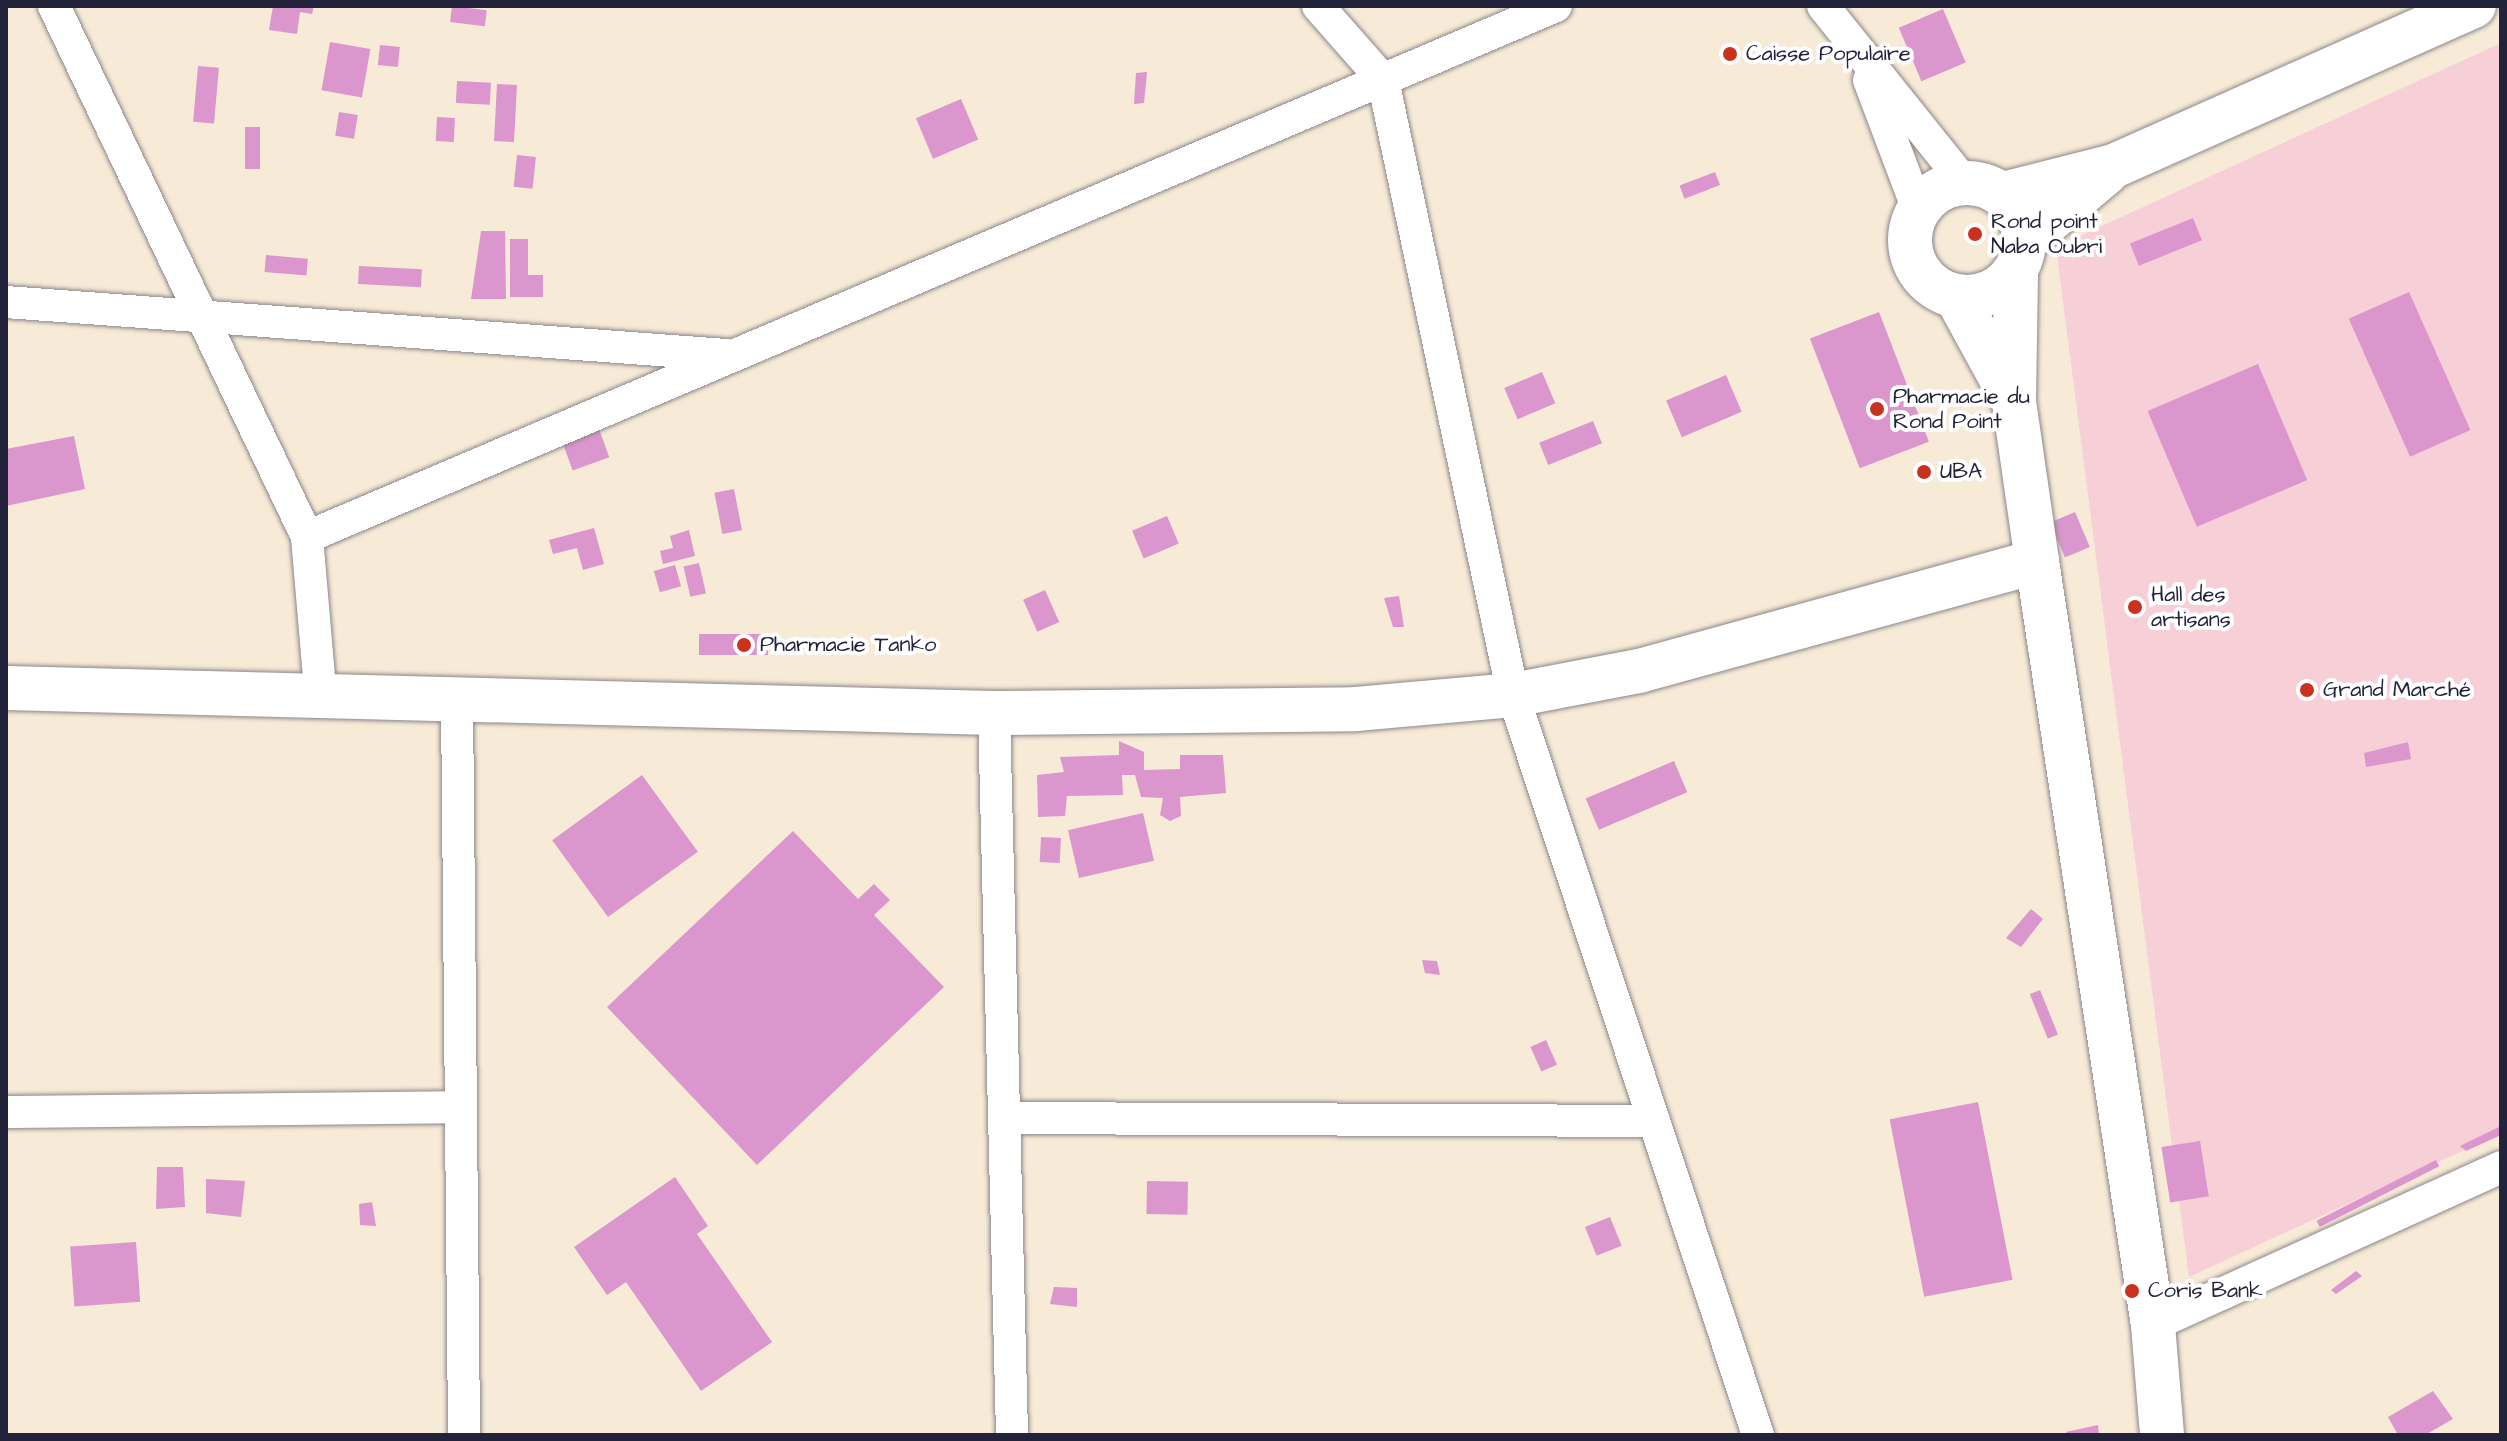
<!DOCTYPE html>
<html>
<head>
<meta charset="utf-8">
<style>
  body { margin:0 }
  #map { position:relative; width:2507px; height:1441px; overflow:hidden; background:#f7ead7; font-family:"Architects Daughter",sans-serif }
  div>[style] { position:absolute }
  .built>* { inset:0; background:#f6cfd7 }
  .building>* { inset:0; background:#db96cd; transform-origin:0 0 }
  .roads { filter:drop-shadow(0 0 2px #8c8689) drop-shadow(0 0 2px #8c8689) }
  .minor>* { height:32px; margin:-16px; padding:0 16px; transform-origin:16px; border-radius:16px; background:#fff }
  .secondary>* { height:44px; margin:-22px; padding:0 22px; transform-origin:22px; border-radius:22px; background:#fff }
  .primary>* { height:44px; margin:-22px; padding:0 22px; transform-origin:22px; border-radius:22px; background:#fff }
  .primary>.ring { margin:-22px; padding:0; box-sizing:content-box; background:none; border:44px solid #fff; border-radius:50% }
  .dots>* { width:22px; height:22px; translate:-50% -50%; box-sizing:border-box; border:4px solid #fff; border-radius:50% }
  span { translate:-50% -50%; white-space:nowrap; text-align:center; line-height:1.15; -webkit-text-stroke:8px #fff; paint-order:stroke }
  .poi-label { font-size:22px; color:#22223b }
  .left { translate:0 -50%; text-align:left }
  .frame { position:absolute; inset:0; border:8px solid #22223b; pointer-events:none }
</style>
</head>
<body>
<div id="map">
  <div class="built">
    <div style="clip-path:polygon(2501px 43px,2501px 1133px,2189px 1277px,2056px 247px)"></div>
  </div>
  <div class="building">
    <div style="clip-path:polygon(273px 6px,314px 6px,312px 14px,300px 12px,297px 34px,269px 30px)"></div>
    <div style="left:452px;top:6px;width:35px;height:16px;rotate:7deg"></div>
    <div style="left:1943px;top:9px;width:58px;height:48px;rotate:67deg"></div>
    <div style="left:330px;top:42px;width:41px;height:49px;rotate:10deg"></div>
    <div style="left:380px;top:45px;width:20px;height:20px;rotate:6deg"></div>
    <div style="left:198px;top:66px;width:21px;height:56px;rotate:5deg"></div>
    <div style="clip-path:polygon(1147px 72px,1144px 103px,1134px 104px,1136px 73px)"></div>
    <div style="left:457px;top:81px;width:34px;height:22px;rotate:3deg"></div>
    <div style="left:497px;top:84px;width:20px;height:57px;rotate:3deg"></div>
    <div style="left:961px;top:99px;width:44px;height:49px;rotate:67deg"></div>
    <div style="left:339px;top:112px;width:19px;height:24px;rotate:9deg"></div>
    <div style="left:437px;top:117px;width:18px;height:24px;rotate:3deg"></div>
    <div style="left:245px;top:127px;width:15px;height:42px"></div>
    <div style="left:517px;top:155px;width:19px;height:32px;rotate:6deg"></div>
    <div style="left:1715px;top:172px;width:14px;height:38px;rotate:69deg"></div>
    <div style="left:2193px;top:218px;width:24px;height:68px;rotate:68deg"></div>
    <div style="clip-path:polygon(481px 231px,505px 231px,506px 299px,471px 299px)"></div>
    <div style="clip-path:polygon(510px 239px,528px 239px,528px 275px,543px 275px,543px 297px,510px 297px)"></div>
    <div style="left:266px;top:255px;width:42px;height:17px;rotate:5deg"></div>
    <div style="left:359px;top:266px;width:63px;height:18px;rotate:3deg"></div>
    <div style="left:2409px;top:292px;width:151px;height:66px;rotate:66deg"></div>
    <div style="left:1879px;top:312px;width:139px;height:74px;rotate:69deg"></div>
    <div style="left:2258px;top:364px;width:126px;height:120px;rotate:67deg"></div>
    <div style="left:1542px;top:372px;width:34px;height:41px;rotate:67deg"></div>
    <div style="left:1726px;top:375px;width:40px;height:65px;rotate:67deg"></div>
    <div style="left:1593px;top:421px;width:24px;height:58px;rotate:68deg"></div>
    <div style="left:599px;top:429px;width:30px;height:39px;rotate:70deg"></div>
    <div style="clip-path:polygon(74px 436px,85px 489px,6px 506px,6px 449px)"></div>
    <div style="left:734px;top:489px;width:42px;height:20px;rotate:79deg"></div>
    <div style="left:2075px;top:512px;width:38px;height:27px;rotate:67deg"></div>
    <div style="left:1167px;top:516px;width:30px;height:38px;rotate:67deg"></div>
    <div style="clip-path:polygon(594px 528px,604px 564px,583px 570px,577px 548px,553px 554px,549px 540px)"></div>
    <div style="clip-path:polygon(689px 530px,695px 556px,663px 564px,660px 551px,673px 548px,670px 536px)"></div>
    <div style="left:699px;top:563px;width:31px;height:16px;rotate:77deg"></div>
    <div style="left:675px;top:565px;width:22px;height:22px;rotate:74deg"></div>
    <div style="left:1045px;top:590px;width:35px;height:24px;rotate:66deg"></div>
    <div style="clip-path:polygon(1399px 596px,1404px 627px,1393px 627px,1384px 598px)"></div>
    <div style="left:699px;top:634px;width:69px;height:21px"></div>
    <div style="clip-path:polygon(1119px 741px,1144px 752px,1144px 770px,1180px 769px,1180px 755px,1223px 755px,1226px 793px,1180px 797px,1181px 816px,1170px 821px,1160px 815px,1163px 798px,1141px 797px,1135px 775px,1122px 775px,1123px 795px,1067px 796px,1065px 816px,1038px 817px,1037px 775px,1064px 772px,1060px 757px,1119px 755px)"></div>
    <div style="clip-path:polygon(2408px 742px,2411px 759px,2366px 767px,2364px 753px)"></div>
    <div style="left:1674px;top:761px;width:34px;height:96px;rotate:67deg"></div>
    <div style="left:642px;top:775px;width:95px;height:111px;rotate:54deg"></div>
    <div style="left:1143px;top:813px;width:49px;height:77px;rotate:77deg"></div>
    <div style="clip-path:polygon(793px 831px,858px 899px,874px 884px,890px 900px,874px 915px,944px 987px,757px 1165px,607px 1007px)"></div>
    <div style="left:1041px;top:837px;width:20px;height:25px;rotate:3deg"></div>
    <div style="clip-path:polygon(2031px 909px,2043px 919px,2021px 947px,2006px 938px)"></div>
    <div style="clip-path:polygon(1422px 960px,1437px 961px,1440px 975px,1425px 973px)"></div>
    <div style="left:2040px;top:990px;width:48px;height:11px;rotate:68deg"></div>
    <div style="left:1546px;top:1040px;width:27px;height:17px;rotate:66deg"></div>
    <div style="left:1978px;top:1102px;width:181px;height:90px;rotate:79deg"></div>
    <div style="clip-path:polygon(2501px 1126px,2501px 1135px,2466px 1151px,2460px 1146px)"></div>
    <div style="left:2200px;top:1141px;width:56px;height:39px;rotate:81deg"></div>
    <div style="left:2436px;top:1160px;width:7px;height:134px;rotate:63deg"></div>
    <div style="clip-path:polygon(157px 1167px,183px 1167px,185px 1207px,156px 1209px)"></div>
    <div style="clip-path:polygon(675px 1177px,708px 1226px,697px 1234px,772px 1342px,701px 1391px,626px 1282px,607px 1295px,574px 1247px)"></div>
    <div style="clip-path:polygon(206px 1179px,245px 1181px,241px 1217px,206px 1213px)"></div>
    <div style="left:1147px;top:1181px;width:41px;height:33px;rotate:1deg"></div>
    <div style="clip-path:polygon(372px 1202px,376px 1226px,360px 1225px,359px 1204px)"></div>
    <div style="left:1610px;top:1217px;width:31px;height:27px;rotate:68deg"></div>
    <div style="left:136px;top:1242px;width:60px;height:66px;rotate:86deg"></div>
    <div style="clip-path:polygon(2356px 1271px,2362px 1276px,2336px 1294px,2331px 1290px)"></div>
    <div style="clip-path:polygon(1054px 1287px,1077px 1288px,1077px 1307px,1050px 1304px)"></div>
    <div style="clip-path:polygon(2433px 1391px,2453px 1419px,2425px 1435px,2398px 1435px,2388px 1417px)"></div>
    <div style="clip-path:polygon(2098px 1425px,2099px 1435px,2067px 1435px,2066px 1432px)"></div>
  </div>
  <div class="roads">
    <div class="minor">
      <div style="left:54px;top:6px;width:588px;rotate:64.52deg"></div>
      <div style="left:307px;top:537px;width:154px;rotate:85.1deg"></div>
      <div style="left:1318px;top:6px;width:98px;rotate:48.7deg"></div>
      <div style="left:1383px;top:80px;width:629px;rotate:78.06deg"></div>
      <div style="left:1513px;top:695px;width:780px;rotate:71.68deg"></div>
      <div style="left:1823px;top:6px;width:226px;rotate:51.3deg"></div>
      <div style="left:1869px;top:80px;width:139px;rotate:69.3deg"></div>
      <div style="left:6px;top:302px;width:722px;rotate:4.21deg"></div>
      <div style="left:307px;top:537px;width:1357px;rotate:-23.03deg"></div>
      <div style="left:457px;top:701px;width:734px;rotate:89.45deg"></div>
      <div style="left:994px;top:713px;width:722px;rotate:88.57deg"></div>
      <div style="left:6px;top:1112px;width:454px;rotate:-0.6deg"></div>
      <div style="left:1004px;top:1118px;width:650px;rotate:0.26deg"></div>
      <div style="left:2153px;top:1325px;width:382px;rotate:-24.4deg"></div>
    </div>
    <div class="secondary">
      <div style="left:2037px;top:561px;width:773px;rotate:81.37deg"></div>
      <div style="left:2153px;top:1325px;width:110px;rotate:85.3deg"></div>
    </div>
    <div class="primary">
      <div class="ring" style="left:1910px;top:183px;width:70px;height:70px"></div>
      <div style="left:2003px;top:194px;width:114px;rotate:-14.2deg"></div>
      <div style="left:2114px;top:166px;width:394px;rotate:-24deg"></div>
      <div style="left:2025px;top:241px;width:106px;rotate:-40deg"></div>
      <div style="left:1956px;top:296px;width:119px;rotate:61.3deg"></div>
      <div style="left:6px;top:688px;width:988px;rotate:1.45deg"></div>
      <div style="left:994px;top:713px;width:362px;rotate:-0.6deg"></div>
      <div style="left:1356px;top:709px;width:158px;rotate:-5.1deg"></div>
      <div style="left:1513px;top:695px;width:128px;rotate:-10.8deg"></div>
      <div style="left:1639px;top:671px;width:413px;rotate:-15.4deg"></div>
      <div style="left:2037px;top:561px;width:161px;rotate:-98.2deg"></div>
      <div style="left:2014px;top:402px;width:131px;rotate:-89.1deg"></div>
    </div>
  </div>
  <div class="dots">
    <div style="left:1730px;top:54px;background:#c8321e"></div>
    <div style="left:1975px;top:234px;background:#c8321e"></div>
    <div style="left:1877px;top:409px;background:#c8321e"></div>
    <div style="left:1924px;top:472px;background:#c8321e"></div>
    <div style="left:2135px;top:607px;background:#c8321e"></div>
    <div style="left:744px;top:645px;background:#c8321e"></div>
    <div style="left:2307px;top:690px;background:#c8321e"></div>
    <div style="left:2132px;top:1291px;background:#c8321e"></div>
  </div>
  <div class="poi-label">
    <span class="left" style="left:1746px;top:54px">Caisse Populaire</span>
    <span class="left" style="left:1991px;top:234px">Rond point<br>Naba Oubri</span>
    <span class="left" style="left:1893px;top:409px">Pharmacie du<br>Rond Point</span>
    <span class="left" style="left:1940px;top:472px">UBA</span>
    <span class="left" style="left:2151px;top:607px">Hall des<br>artisans</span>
    <span class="left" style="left:760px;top:645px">Pharmacie Tanko</span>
    <span class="left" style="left:2323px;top:690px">Grand Marché</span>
    <span class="left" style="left:2148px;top:1291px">Coris Bank</span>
  </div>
  <div class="frame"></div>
</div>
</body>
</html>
